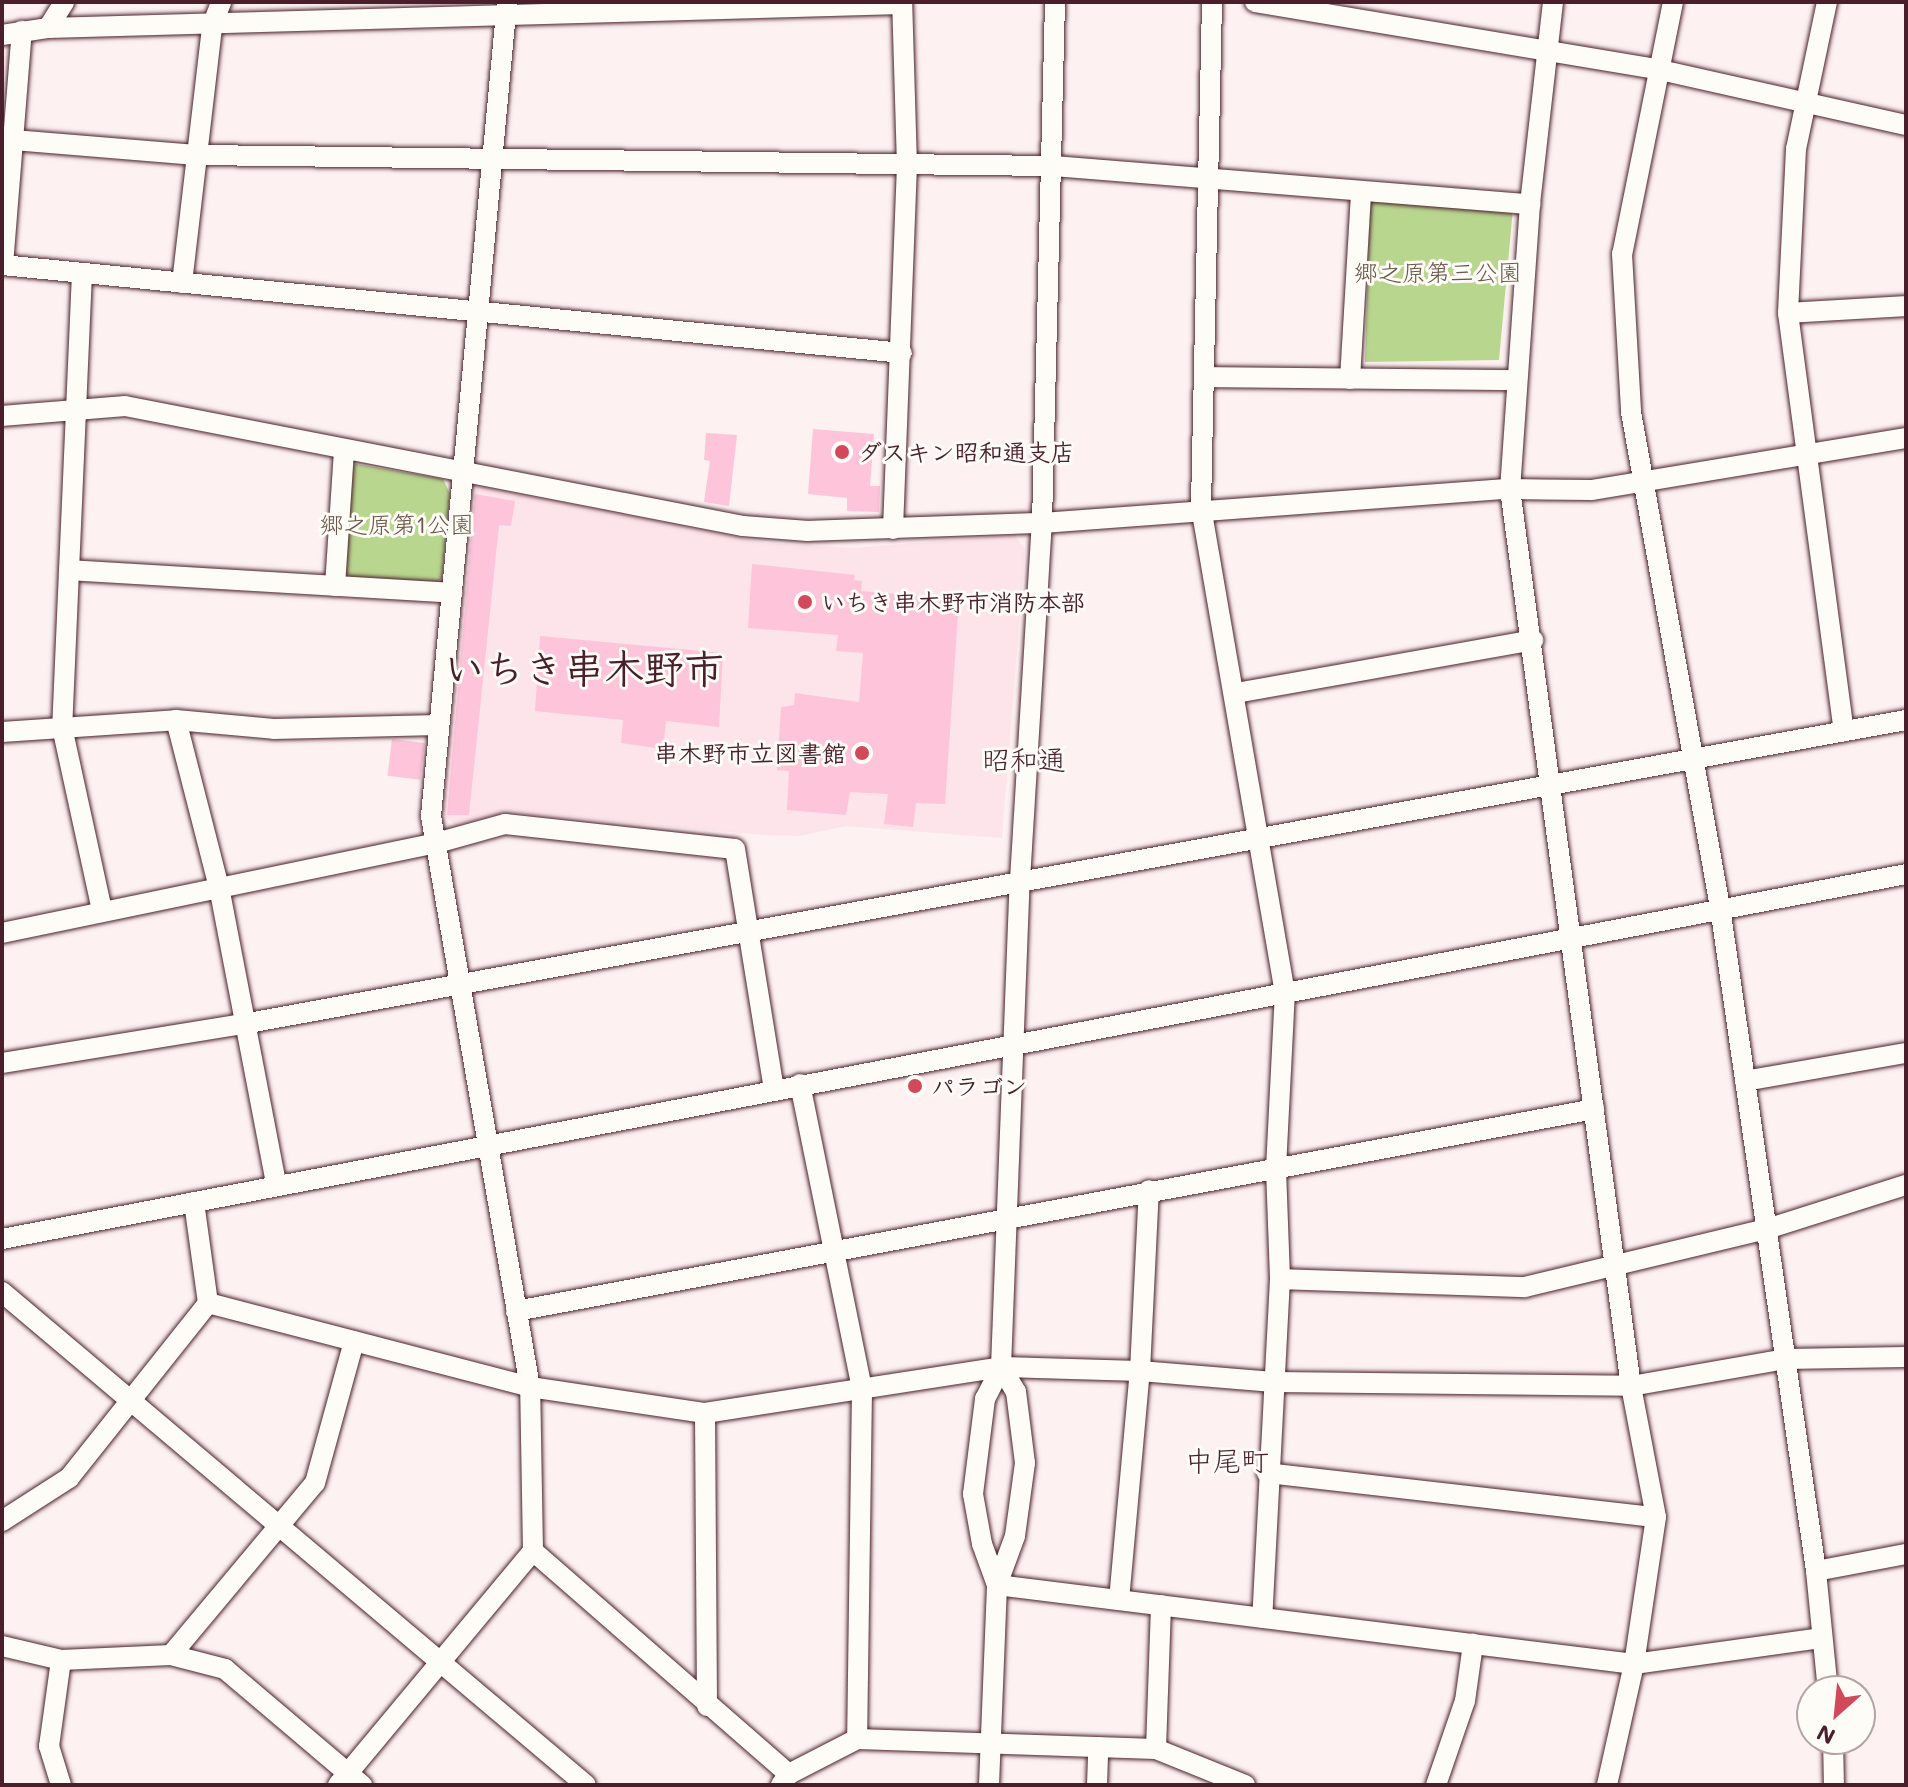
<!DOCTYPE html>
<html>
<head>
<meta charset="utf-8">
<style>
  body { margin:0 }
  #map { position:relative; width:1908px; height:1787px; overflow:hidden; background:#fdf1f1; font-family:Mali,"Klee One",sans-serif }
  div>[style] { position:absolute }
  .built>* { inset:0; background:#fde4ea }
  .green>* { inset:0; background:#b9d68f }
  .building>* { inset:0; background:#fdc4da; transform-origin:0 0 }
  .roads { filter:drop-shadow(0 0 2px #4a1f2b) drop-shadow(0 0 2px #4a1f2b) }
  .minor>* { height:20px; margin:-10px; padding:0 10px; transform-origin:10px; border-radius:10px; background:#fdfcf7 }
  .dots>* { width:22px; height:22px; translate:-50% -50%; box-sizing:border-box; border:4px solid #fdfcf7; border-radius:50% }
  span { translate:-50% -50%; white-space:nowrap; text-align:center; line-height:1.15; -webkit-text-stroke:6px #fdfcf7; paint-order:stroke }
  .park-label { font-size:24px; color:#6b5649 }
  .poi-label { font-size:24px; color:#4a1f2b; font-weight:700 }
  .left { translate:0 -50%; text-align:left }
  .right { translate:-100% -50%; text-align:right }
  .quarter-label { font-size:28px; color:#4a1f2b }
  .town-label { font-size:40px; color:#4a1f2b; font-weight:700 }
  .frame { position:absolute; inset:0; border:4px solid #4a1f2b; pointer-events:none }
  .north { position:absolute; left:1796px; top:1675px; width:80px; height:80px; box-sizing:border-box; background:#fdfcf7; border:2px solid #b5a4a5; border-radius:50%; rotate:207deg; font-size:22px; font-weight:700; line-height:32px; text-align:center; color:#4a1f2b }
  .north::after { content:''; display:block; margin:auto; width:28px; height:36px; background:#d1495b; clip-path:polygon(50% 0,100% 100%,50% 72%,0 100%) }
</style>
</head>
<body>
<div id="map">
  <div class="built">
    <div style="clip-path:polygon(481px 487px,765px 543px,853px 548px,1014px 535px,1025px 549px,1002px 838px,846px 826px,800px 836px,764px 835px,508px 813px,455px 825px,443px 814px,475px 491px)"></div>
  </div>
  <div class="green">
    <div style="clip-path:polygon(1370px 196px,1513px 208px,1499px 360px,1365px 362px)"></div>
    <div style="clip-path:polygon(356px 464px,443px 479px,450px 494px,442px 578px,434px 584px,352px 579px,344px 571px,350px 469px)"></div>
  </div>
  <div class="building">
    <div style="clip-path:polygon(813px 429px,874px 434px,870px 486px,880px 486px,879px 512px,847px 511px,847px 498px,808px 494px)"></div>
    <div style="clip-path:polygon(706px 433px,737px 435px,729px 506px,704px 502px,710px 461px,704px 460px)"></div>
    <div style="clip-path:polygon(475px 494px,515px 501px,511px 526px,499px 525px,469px 815px,447px 815px)"></div>
    <div style="clip-path:polygon(752px 564px,855px 575px,854px 580px,862px 581px,861px 591px,959px 599px,945px 804px,916px 803px,913px 827px,884px 824px,888px 794px,850px 792px,846px 815px,787px 810px,789px 771px,777px 770px,781px 707px,794px 705px,795px 693px,859px 702px,863px 653px,836px 651px,838px 635px,748px 628px)"></div>
    <div style="clip-path:polygon(540px 636px,723px 653px,719px 727px,666px 721px,663px 749px,621px 743px,623px 720px,535px 711px)"></div>
    <div style="left:392px;top:739px;width:33px;height:37px;rotate:7deg"></div>
  </div>
  <div class="roads">
    <div class="minor">
      <div style="left:1212px;top:2px;width:505px;rotate:91.25deg"></div>
      <div style="left:1201px;top:507px;width:491px;rotate:80.2deg"></div>
      <div style="left:1285px;top:991px;width:178px;rotate:92.9deg"></div>
      <div style="left:1276px;top:1169px;width:110px;rotate:87.9deg"></div>
      <div style="left:1280px;top:1279px;width:339px;rotate:93deg"></div>
      <div style="left:1255px;top:2px;width:411px;rotate:9.5deg"></div>
      <div style="left:1660px;top:70px;width:252px;rotate:12.6deg"></div>
      <div style="left:1553px;top:2px;width:203px;rotate:96.5deg"></div>
      <div style="left:1530px;top:204px;width:286px;rotate:94deg"></div>
      <div style="left:1510px;top:489px;width:905px;rotate:82.32deg"></div>
      <div style="left:1631px;top:1386px;width:133px;rotate:79.2deg"></div>
      <div style="left:1656px;top:1517px;width:149px;rotate:98.5deg"></div>
      <div style="left:1634px;top:1664px;width:124px;rotate:102.6deg"></div>
      <div style="left:1673px;top:2px;width:257px;rotate:101.4deg"></div>
      <div style="left:1622px;top:254px;width:158px;rotate:86.7deg"></div>
      <div style="left:1631px;top:412px;width:503px;rotate:79.81deg"></div>
      <div style="left:1720px;top:907px;width:671px;rotate:81.77deg"></div>
      <div style="left:1816px;top:1571px;width:121px;rotate:84.3deg"></div>
      <div style="left:1827px;top:2px;width:150px;rotate:101.9deg"></div>
      <div style="left:1796px;top:149px;width:164px;rotate:92.8deg"></div>
      <div style="left:1788px;top:313px;width:422px;rotate:82.4deg"></div>
      <div style="left:48px;top:28px;width:31px;rotate:-58deg"></div>
      <div style="left:2px;top:35px;width:47px;rotate:-8.7deg"></div>
      <div style="left:48px;top:28px;width:854px;rotate:-1.61deg"></div>
      <div style="left:14px;top:140px;width:185px;rotate:4.7deg"></div>
      <div style="left:198px;top:155px;width:856px;rotate:0.74deg"></div>
      <div style="left:1054px;top:166px;width:478px;rotate:4.6deg"></div>
      <div style="left:2px;top:265px;width:904px;rotate:5.58deg"></div>
      <div style="left:3px;top:265px;width:235px;rotate:-85.4deg"></div>
      <div style="left:82px;top:273px;width:454px;rotate:92.5deg"></div>
      <div style="left:62px;top:727px;width:188px;rotate:77.7deg"></div>
      <div style="left:182px;top:283px;width:259px;rotate:-83.3deg"></div>
      <div style="left:212px;top:26px;width:26px;rotate:-69deg"></div>
      <div style="left:1788px;top:313px;width:118px;rotate:-3.4deg"></div>
      <div style="left:1206px;top:377px;width:310px;rotate:0.6deg"></div>
      <div style="left:1350px;top:379px;width:186px;rotate:-86.6deg"></div>
      <div style="left:2px;top:416px;width:123px;rotate:-4.6deg"></div>
      <div style="left:125px;top:406px;width:630px;rotate:10.99deg"></div>
      <div style="left:743px;top:526px;width:65px;rotate:4.4deg"></div>
      <div style="left:808px;top:531px;width:234px;rotate:-2deg"></div>
      <div style="left:1042px;top:523px;width:469px;rotate:-4.2deg"></div>
      <div style="left:1510px;top:489px;width:82px;rotate:0.7deg"></div>
      <div style="left:1592px;top:490px;width:318px;rotate:-9.4deg"></div>
      <div style="left:893px;top:529px;width:363px;rotate:-87.8deg"></div>
      <div style="left:907px;top:166px;width:164px;rotate:-91.7deg"></div>
      <div style="left:69px;top:570px;width:384px;rotate:3.4deg"></div>
      <div style="left:335px;top:586px;width:135px;rotate:-86.2deg"></div>
      <div style="left:1236px;top:693px;width:302px;rotate:-10.1deg"></div>
      <div style="left:176px;top:720px;width:172px;rotate:75.6deg"></div>
      <div style="left:219px;top:887px;width:302px;rotate:79.1deg"></div>
      <div style="left:2px;top:732px;width:174px;rotate:-3.9deg"></div>
      <div style="left:176px;top:720px;width:98px;rotate:5.2deg"></div>
      <div style="left:274px;top:729px;width:164px;rotate:-1.4deg"></div>
      <div style="left:2px;top:933px;width:440px;rotate:-11.7deg"></div>
      <div style="left:433px;top:844px;width:75px;rotate:-15.5deg"></div>
      <div style="left:505px;top:824px;width:231px;rotate:6.2deg"></div>
      <div style="left:735px;top:849px;width:243px;rotate:80.8deg"></div>
      <div style="left:2px;top:1063px;width:244px;rotate:-9.2deg"></div>
      <div style="left:243px;top:1024px;width:1691px;rotate:-10.36deg"></div>
      <div style="left:1745px;top:1081px;width:163px;rotate:-9.9deg"></div>
      <div style="left:800px;top:1084px;width:311px;rotate:78.5deg"></div>
      <div style="left:862px;top:1389px;width:350px;rotate:90.8deg"></div>
      <div style="left:2px;top:1239px;width:1939px;rotate:-10.85deg"></div>
      <div style="left:1280px;top:1279px;width:245px;rotate:1.9deg"></div>
      <div style="left:1525px;top:1287px;width:249px;rotate:-13.5deg"></div>
      <div style="left:1767px;top:1229px;width:146px;rotate:-17.6deg"></div>
      <div style="left:2px;top:1292px;width:764px;rotate:40.17deg"></div>
      <div style="left:208px;top:1303px;width:333px;rotate:14.6deg"></div>
      <div style="left:530px;top:1387px;width:177px;rotate:8.5deg"></div>
      <div style="left:705px;top:1413px;width:300px;rotate:-8.8deg"></div>
      <div style="left:1001px;top:1367px;width:139px;rotate:1.6deg"></div>
      <div style="left:1140px;top:1371px;width:134px;rotate:4.7deg"></div>
      <div style="left:1274px;top:1382px;width:357px;rotate:0.6deg"></div>
      <div style="left:1631px;top:1386px;width:156px;rotate:-9.9deg"></div>
      <div style="left:1785px;top:1359px;width:121px;rotate:-0.9deg"></div>
      <div style="left:516px;top:1311px;width:1097px;rotate:-10.61deg"></div>
      <div style="left:705px;top:1413px;width:293px;rotate:89.6deg"></div>
      <div style="left:1267px;top:1473px;width:391px;rotate:6.5deg"></div>
      <div style="left:2px;top:1521px;width:80px;rotate:-32.7deg"></div>
      <div style="left:69px;top:1478px;width:223px;rotate:-51.5deg"></div>
      <div style="left:208px;top:1303px;width:102px;rotate:-97.9deg"></div>
      <div style="left:533px;top:1551px;width:340px;rotate:41.1deg"></div>
      <div style="left:1816px;top:1571px;width:92px;rotate:-10.7deg"></div>
      <div style="left:997px;top:1585px;width:44px;rotate:-110.1deg"></div>
      <div style="left:982px;top:1544px;width:51px;rotate:-100.2deg"></div>
      <div style="left:973px;top:1494px;width:96px;rotate:-82.8deg"></div>
      <div style="left:985px;top:1399px;width:36px;rotate:-63deg"></div>
      <div style="left:1001px;top:1367px;width:487px;rotate:-87.8deg"></div>
      <div style="left:1020px;top:880px;width:358px;rotate:-86.5deg"></div>
      <div style="left:1042px;top:523px;width:521px;rotate:-88.57deg"></div>
      <div style="left:997px;top:1585px;width:642px;rotate:7.07deg"></div>
      <div style="left:1634px;top:1664px;width:190px;rotate:-7.9deg"></div>
      <div style="left:1119px;top:1600px;width:230px;rotate:-84.8deg"></div>
      <div style="left:1140px;top:1371px;width:181px;rotate:-87.2deg"></div>
      <div style="left:2px;top:1646px;width:61px;rotate:13.3deg"></div>
      <div style="left:61px;top:1660px;width:110px;rotate:-2.6deg"></div>
      <div style="left:171px;top:1655px;width:56px;rotate:14.5deg"></div>
      <div style="left:225px;top:1669px;width:180px;rotate:40.3deg"></div>
      <div style="left:171px;top:1655px;width:224px;rotate:-50.1deg"></div>
      <div style="left:315px;top:1483px;width:147px;rotate:-74.6deg"></div>
      <div style="left:61px;top:1660px;width:87px;rotate:97.9deg"></div>
      <div style="left:49px;top:1746px;width:41px;rotate:72.9deg"></div>
      <div style="left:1833px;top:1739px;width:46px;rotate:88.8deg"></div>
      <div style="left:1156px;top:1749px;width:144px;rotate:-88deg"></div>
      <div style="left:338px;top:1785px;width:305px;rotate:-50.2deg"></div>
      <div style="left:533px;top:1551px;width:164px;rotate:-91deg"></div>
      <div style="left:530px;top:1387px;width:580px;rotate:-99.84deg"></div>
      <div style="left:431px;top:816px;width:818px;rotate:-84.67deg"></div>
      <div style="left:781px;top:1785px;width:14px;rotate:-54deg"></div>
      <div style="left:789px;top:1774px;width:76px;rotate:-27.2deg"></div>
      <div style="left:857px;top:1739px;width:299px;rotate:1.9deg"></div>
      <div style="left:1156px;top:1749px;width:96px;rotate:22deg"></div>
      <div style="left:989px;top:1785px;width:200px;rotate:-87.7deg"></div>
      <div style="left:997px;top:1585px;width:52px;rotate:-69.8deg"></div>
      <div style="left:1015px;top:1536px;width:74px;rotate:-82.2deg"></div>
      <div style="left:1025px;top:1463px;width:72px;rotate:-97.2deg"></div>
      <div style="left:1016px;top:1392px;width:29px;rotate:-121deg"></div>
      <div style="left:1097px;top:1785px;width:38px;rotate:-88deg"></div>
      <div style="left:1436px;top:1785px;width:89px;rotate:-71deg"></div>
      <div style="left:1465px;top:1701px;width:58px;rotate:-82deg"></div>
    </div>
  </div>
  <div class="dots">
    <div style="left:842px;top:452px;background:#d1495b"></div>
    <div style="left:805px;top:602px;background:#d1495b"></div>
    <div style="left:862px;top:753px;background:#d1495b"></div>
    <div style="left:915px;top:1086px;background:#d1495b"></div>
  </div>
  <div class="park-label">
    <span style="left:1438px;top:272px">郷之原第三公園</span>
    <span style="left:397px;top:524px">郷之原第1公園</span>
  </div>
  <div class="poi-label">
    <span class="left" style="left:858px;top:452px">ダスキン昭和通支店</span>
    <span class="left" style="left:821px;top:602px">いちき串木野市消防本部</span>
    <span class="right" style="left:846px;top:753px">串木野市立図書館</span>
    <span class="left" style="left:931px;top:1086px">パラゴン</span>
  </div>
  <div class="quarter-label">
    <span style="left:1024px;top:759px">昭和通</span>
    <span style="left:1227px;top:1460px">中尾町</span>
  </div>
  <div class="town-label">
    <span style="left:584px;top:667px">いちき串木野市</span>
  </div>
  <div class="frame"></div>
  <div class="north">N</div>
</div>
</body>
</html>
